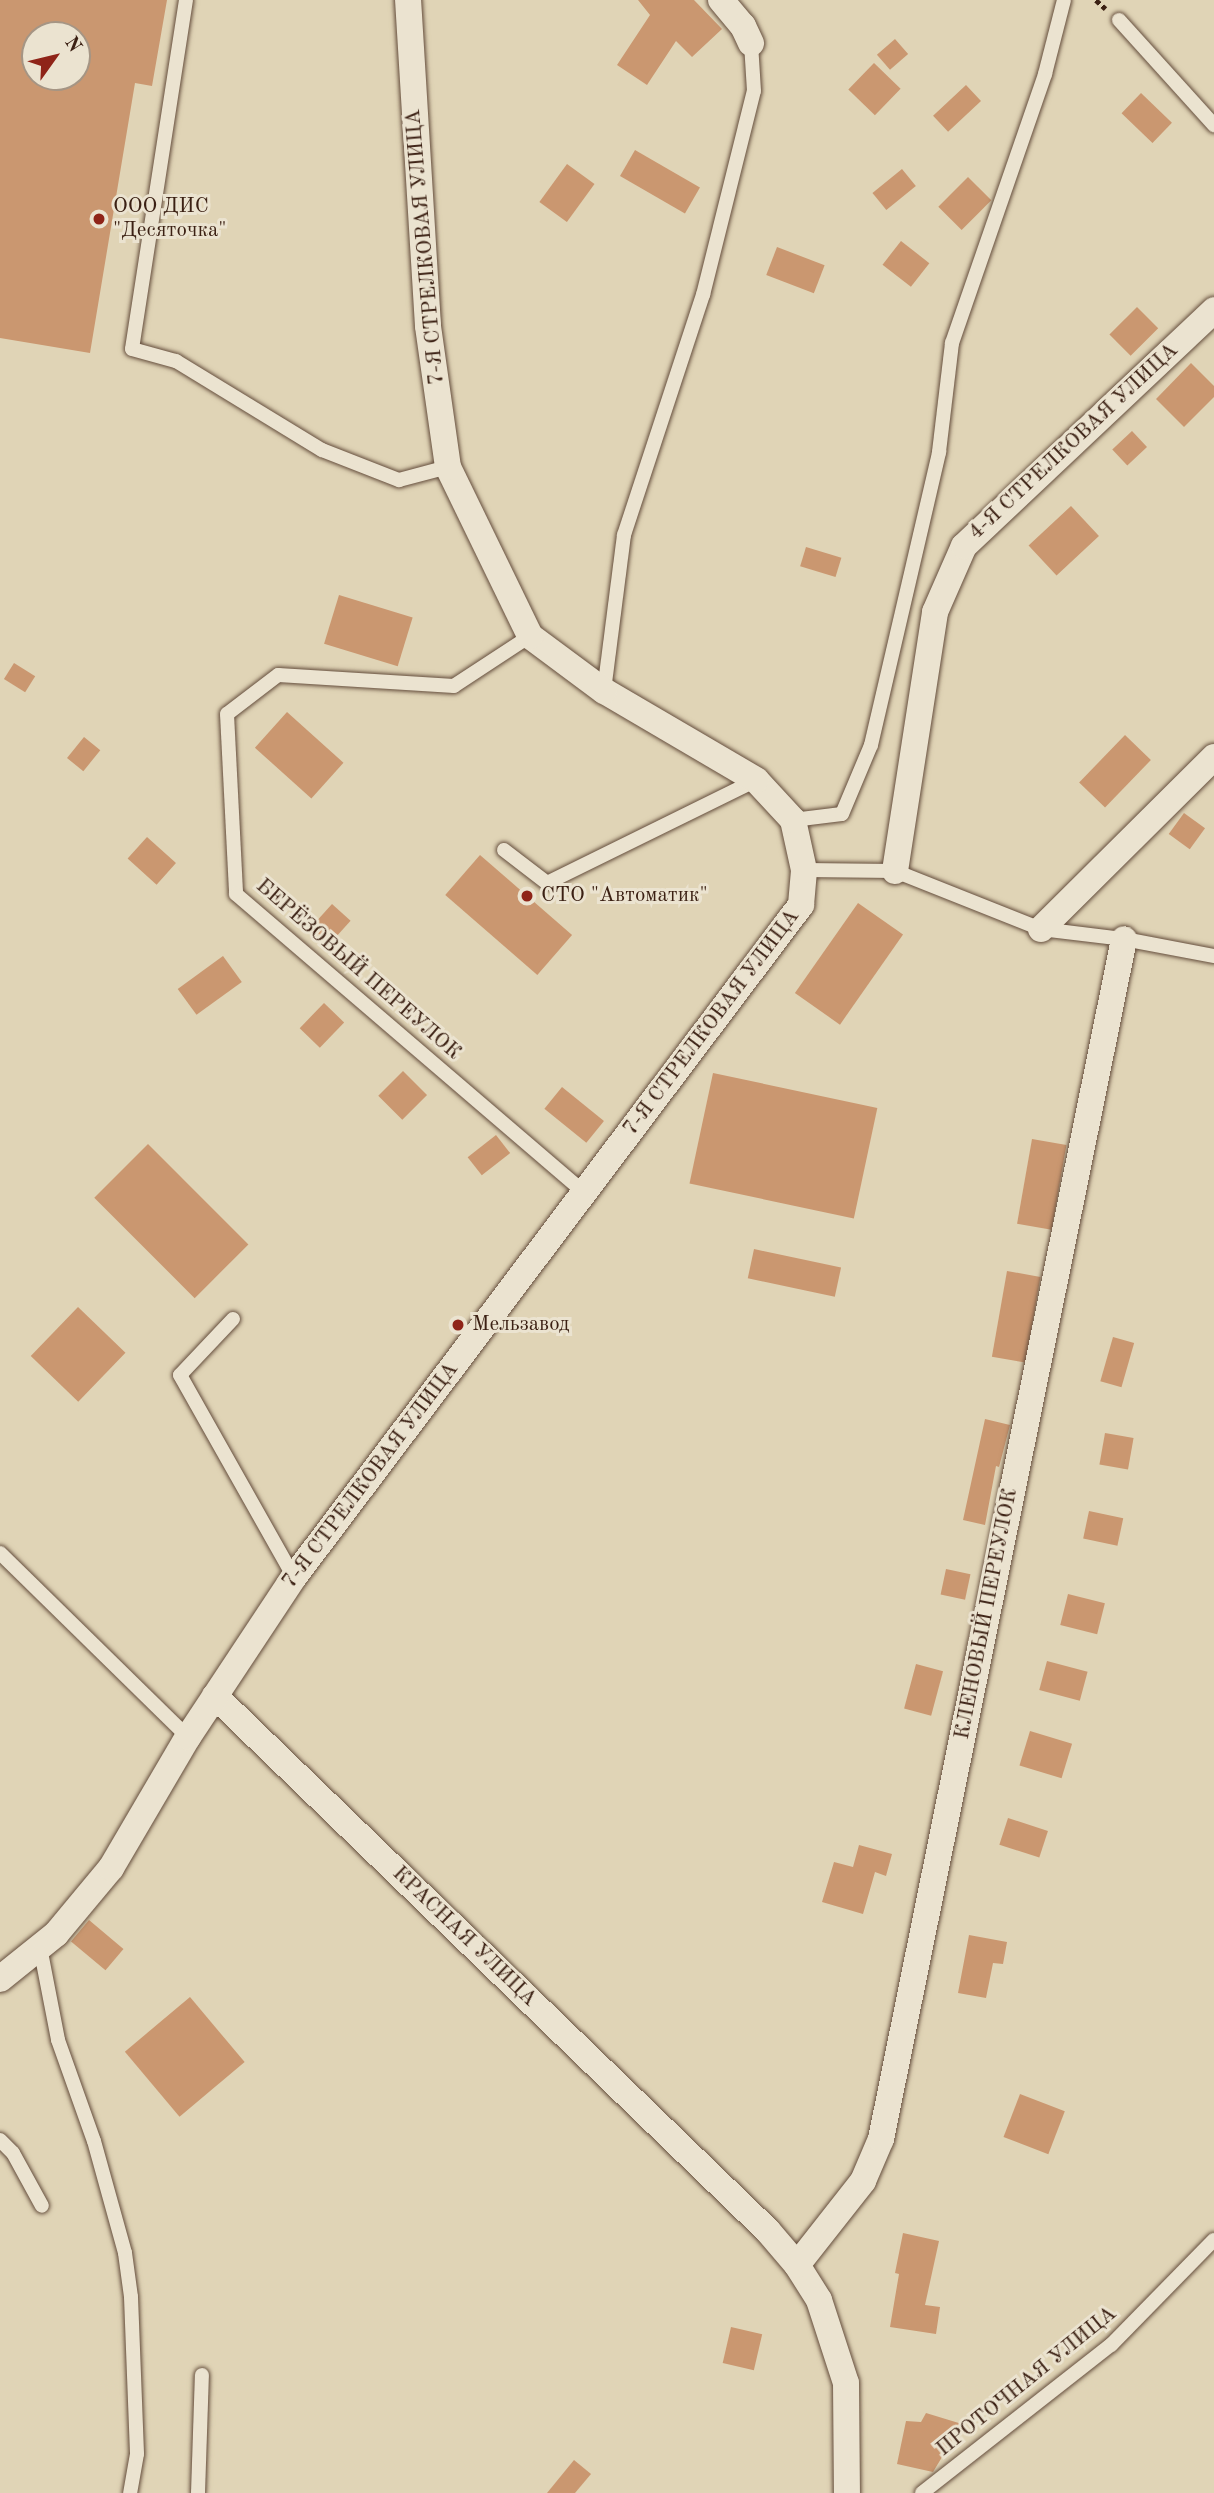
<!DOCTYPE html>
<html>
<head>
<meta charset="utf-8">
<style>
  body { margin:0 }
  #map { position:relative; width:1214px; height:2493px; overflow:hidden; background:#e0d4b6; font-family:"Old Standard TT",serif }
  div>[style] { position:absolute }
  .building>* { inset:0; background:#ca9770; transform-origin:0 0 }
  .path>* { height:4.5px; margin-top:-2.25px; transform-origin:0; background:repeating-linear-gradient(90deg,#3b2013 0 5px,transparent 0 8.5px) }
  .roads { filter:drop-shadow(0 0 2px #644d3c) drop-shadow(0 0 2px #644d3c) }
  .lane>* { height:14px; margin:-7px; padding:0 7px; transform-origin:7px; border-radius:7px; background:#ebe3d0 }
  .street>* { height:26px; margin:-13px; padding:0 13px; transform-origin:13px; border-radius:13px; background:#ebe3d0 }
  .dots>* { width:19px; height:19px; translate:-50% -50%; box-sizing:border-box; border:4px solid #ebe3d0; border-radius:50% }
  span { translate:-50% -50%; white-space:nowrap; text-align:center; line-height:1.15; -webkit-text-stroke:6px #ebe3d0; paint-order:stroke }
  .poi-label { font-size:21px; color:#3b2013 }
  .left { translate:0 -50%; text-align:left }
  .street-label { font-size:21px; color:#3b2013 }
  .north { position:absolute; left:21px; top:21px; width:70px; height:70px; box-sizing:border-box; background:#ebe3d0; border:2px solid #a59584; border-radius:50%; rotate:56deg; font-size:19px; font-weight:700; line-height:28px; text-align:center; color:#3b2013 }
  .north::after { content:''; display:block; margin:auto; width:24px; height:32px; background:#8f2418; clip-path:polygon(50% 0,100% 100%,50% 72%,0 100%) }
</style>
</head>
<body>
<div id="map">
  <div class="building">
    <div style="clip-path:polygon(evenodd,0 0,167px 0,152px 86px,135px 83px,90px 353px,0 338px,0 0,35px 35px,77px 35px,77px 77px,35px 77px,35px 35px)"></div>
    <div style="clip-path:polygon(638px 0,694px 0,722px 29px,692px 57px,676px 41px,647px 85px,617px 65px,650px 15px)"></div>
    <div style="left:895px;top:39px;width:20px;height:24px;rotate:49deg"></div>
    <div style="left:874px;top:63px;width:37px;height:37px;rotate:44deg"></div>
    <div style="left:966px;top:85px;width:22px;height:45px;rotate:47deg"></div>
    <div style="left:1141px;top:93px;width:43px;height:28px;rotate:44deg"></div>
    <div style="left:635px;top:150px;width:75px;height:30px;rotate:30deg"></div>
    <div style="left:567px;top:164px;width:34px;height:47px;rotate:36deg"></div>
    <div style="left:902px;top:169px;width:22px;height:38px;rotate:51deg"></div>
    <div style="left:968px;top:177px;width:33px;height:42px;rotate:45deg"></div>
    <div style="left:901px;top:241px;width:36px;height:30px;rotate:38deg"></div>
    <div style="left:777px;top:247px;width:51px;height:30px;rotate:21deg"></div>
    <div style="left:1137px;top:307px;width:30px;height:39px;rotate:45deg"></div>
    <div style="clip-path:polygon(1191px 363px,1214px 386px,1214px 397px,1184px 427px,1156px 399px)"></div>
    <div style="left:1132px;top:431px;width:22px;height:27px;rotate:47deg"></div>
    <div style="left:1071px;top:506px;width:41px;height:58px;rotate:47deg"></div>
    <div style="left:806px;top:547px;width:37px;height:20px;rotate:17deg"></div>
    <div style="left:339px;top:595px;width:77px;height:51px;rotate:17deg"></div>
    <div style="left:14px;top:663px;width:25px;height:19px;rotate:32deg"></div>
    <div style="left:287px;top:712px;width:76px;height:48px;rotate:42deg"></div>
    <div style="left:1125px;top:735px;width:36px;height:66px;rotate:44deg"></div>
    <div style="left:84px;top:737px;width:21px;height:27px;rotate:39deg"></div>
    <div style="left:1184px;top:813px;width:26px;height:26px;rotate:36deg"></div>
    <div style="left:147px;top:837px;width:39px;height:29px;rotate:42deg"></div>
    <div style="left:480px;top:855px;width:122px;height:53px;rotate:41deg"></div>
    <div style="left:858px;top:903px;width:55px;height:110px;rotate:35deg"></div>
    <div style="left:332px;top:904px;width:25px;height:31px;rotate:42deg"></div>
    <div style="left:223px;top:956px;width:32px;height:56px;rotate:54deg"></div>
    <div style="left:324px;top:1003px;width:28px;height:35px;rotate:44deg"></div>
    <div style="left:403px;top:1071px;width:34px;height:35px;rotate:45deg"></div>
    <div style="left:713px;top:1073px;width:168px;height:113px;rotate:12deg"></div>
    <div style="left:562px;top:1087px;width:54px;height:28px;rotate:39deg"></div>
    <div style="left:496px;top:1135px;width:23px;height:36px;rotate:52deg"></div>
    <div style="left:1032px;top:1139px;width:35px;height:86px;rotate:10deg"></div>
    <div style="left:148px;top:1144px;width:142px;height:76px;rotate:45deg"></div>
    <div style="left:754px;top:1249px;width:89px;height:30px;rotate:12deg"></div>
    <div style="left:1007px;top:1271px;width:34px;height:87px;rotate:10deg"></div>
    <div style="left:78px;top:1307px;width:66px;height:68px;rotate:44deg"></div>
    <div style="left:1113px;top:1337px;width:22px;height:46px;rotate:16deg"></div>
    <div style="clip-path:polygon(985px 1419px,1010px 1425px,999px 1467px,996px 1466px,985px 1525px,963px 1520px)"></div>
    <div style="left:1105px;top:1433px;width:29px;height:32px;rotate:10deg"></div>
    <div style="left:1089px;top:1511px;width:35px;height:28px;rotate:12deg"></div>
    <div style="left:946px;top:1569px;width:25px;height:26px;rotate:12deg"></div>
    <div style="left:1068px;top:1594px;width:38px;height:32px;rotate:14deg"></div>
    <div style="left:1047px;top:1661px;width:42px;height:30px;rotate:15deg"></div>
    <div style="left:916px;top:1664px;width:28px;height:46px;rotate:15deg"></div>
    <div style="left:1030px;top:1731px;width:44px;height:36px;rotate:17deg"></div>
    <div style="left:1008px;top:1818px;width:42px;height:28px;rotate:18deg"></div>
    <div style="clip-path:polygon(859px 1845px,892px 1854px,886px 1876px,875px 1872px,863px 1914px,822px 1902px,834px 1862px,853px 1867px)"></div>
    <div style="left:89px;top:1920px;width:45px;height:28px;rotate:40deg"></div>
    <div style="clip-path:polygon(969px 1935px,1007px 1942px,1003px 1964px,993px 1963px,986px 1998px,958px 1993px)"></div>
    <div style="left:190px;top:1997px;width:85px;height:85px;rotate:50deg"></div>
    <div style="left:1020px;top:2094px;width:48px;height:46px;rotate:21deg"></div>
    <div style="clip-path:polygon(903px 2233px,939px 2241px,925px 2305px,940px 2307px,936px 2334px,890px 2327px,899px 2274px,895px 2273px)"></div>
    <div style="left:731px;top:2327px;width:32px;height:37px;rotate:13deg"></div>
    <div style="clip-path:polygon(926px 2413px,962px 2424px,933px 2472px,897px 2464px,906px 2421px,921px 2422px)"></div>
    <div style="clip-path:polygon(574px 2460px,591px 2474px,575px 2493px,547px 2493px)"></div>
  </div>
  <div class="path">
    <div style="left:1096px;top:0;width:13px;rotate:42deg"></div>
  </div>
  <div class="roads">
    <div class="lane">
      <div style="left:186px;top:0;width:353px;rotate:98.8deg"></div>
      <div style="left:132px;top:349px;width:46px;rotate:15.3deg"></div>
      <div style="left:176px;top:361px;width:171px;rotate:31.4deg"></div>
      <div style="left:322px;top:450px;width:83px;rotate:21.3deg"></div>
      <div style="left:399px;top:480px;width:51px;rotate:-14.9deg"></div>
      <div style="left:1119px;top:20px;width:142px;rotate:47.9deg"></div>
      <div style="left:530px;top:636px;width:91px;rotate:146.7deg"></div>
      <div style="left:454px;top:686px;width:176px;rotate:-176.4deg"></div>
      <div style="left:278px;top:675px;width:64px;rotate:142.6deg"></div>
      <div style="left:227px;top:714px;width:180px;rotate:87.1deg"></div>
      <div style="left:236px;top:894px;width:458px;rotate:40.6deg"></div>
      <div style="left:604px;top:691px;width:157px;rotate:-82.7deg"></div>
      <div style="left:624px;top:535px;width:253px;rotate:-71.8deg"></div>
      <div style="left:703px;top:295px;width:210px;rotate:-76deg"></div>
      <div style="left:754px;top:91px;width:48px;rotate:-93.6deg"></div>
      <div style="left:793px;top:820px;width:49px;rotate:-7deg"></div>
      <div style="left:842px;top:814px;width:75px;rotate:-67.2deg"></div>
      <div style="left:871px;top:745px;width:301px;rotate:-76.9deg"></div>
      <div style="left:939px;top:452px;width:110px;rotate:-83.2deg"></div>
      <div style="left:952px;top:343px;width:285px;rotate:-70.9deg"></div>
      <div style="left:1045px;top:74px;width:76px;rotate:-75.6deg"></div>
      <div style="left:504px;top:850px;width:54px;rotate:37.5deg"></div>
      <div style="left:547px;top:883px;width:233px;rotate:-26.2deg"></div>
      <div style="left:804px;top:870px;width:91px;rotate:0.6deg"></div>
      <div style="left:895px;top:871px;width:157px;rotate:21.7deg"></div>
      <div style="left:1041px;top:929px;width:84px;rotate:6.9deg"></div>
      <div style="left:1124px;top:939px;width:92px;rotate:10.7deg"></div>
      <div style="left:233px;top:1319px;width:77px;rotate:133.4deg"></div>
      <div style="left:180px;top:1375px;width:232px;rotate:60.6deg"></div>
      <div style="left:0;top:1553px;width:263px;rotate:44.4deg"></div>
      <div style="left:40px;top:1947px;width:95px;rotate:79deg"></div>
      <div style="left:58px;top:2040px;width:107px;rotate:70.4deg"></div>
      <div style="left:94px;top:2141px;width:116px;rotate:74.5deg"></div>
      <div style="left:125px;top:2253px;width:44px;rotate:82.2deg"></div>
      <div style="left:131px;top:2297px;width:157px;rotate:87.8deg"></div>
      <div style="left:137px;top:2454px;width:40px;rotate:100deg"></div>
      <div style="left:0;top:2140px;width:18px;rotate:45deg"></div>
      <div style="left:13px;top:2153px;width:60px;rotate:61.3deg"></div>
      <div style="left:198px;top:2493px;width:118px;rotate:-88.1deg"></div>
      <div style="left:922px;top:2493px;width:240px;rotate:-38.1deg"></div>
      <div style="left:1111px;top:2345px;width:147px;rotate:-45.6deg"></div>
    </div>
    <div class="street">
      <div style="left:721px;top:0;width:34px;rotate:50deg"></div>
      <div style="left:743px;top:26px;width:19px;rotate:65deg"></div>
      <div style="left:895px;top:871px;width:262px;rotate:-81.2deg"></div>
      <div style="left:935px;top:612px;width:72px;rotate:-66.3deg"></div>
      <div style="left:964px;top:546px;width:344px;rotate:-43.3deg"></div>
      <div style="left:1041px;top:929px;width:244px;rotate:-44.8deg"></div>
      <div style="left:215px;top:1696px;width:769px;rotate:44.05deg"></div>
      <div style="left:768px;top:2231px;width:45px;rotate:49.5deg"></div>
      <div style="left:797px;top:2265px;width:41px;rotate:57.8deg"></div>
      <div style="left:819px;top:2300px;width:87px;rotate:72deg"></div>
      <div style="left:846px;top:2383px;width:110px;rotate:89.5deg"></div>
      <div style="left:0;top:1979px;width:72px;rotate:-38.8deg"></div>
      <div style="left:56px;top:1934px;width:86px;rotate:-50.2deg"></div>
      <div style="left:111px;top:1868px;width:152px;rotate:-59.6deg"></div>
      <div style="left:188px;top:1737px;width:192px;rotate:-56.5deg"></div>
      <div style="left:294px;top:1577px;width:842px;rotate:-52.97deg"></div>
      <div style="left:801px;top:905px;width:35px;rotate:-85deg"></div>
      <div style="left:804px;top:870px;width:51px;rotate:-102.4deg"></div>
      <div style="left:793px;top:820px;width:54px;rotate:-132.8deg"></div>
      <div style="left:756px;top:780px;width:176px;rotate:-149.6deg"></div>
      <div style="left:604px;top:691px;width:92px;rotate:-143.4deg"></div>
      <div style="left:530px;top:636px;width:188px;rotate:-115.9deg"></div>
      <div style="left:448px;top:467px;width:142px;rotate:-98.1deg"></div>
      <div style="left:428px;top:326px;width:327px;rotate:-93.5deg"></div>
      <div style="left:797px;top:2265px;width:107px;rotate:-51.8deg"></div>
      <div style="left:863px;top:2181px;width:46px;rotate:-66.8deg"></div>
      <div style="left:881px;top:2139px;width:1224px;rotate:-78.55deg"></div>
    </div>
  </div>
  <div class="dots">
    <div style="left:99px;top:219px;background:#8f2418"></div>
    <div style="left:527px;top:896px;background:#8f2418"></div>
    <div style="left:458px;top:1325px;background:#8f2418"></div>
  </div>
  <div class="poi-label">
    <span class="left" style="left:113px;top:219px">ООО ДИС<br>"Десяточка"</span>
    <span class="left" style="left:541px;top:896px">СТО "Автоматик"</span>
    <span class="left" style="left:472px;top:1325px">Мельзавод</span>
  </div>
  <div class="street-label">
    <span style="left:426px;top:247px;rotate:-95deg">7-Я СТРЕЛКОВАЯ УЛИЦА</span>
    <span style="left:1074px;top:442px;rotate:-43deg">4-Я СТРЕЛКОВАЯ УЛИЦА</span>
    <span style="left:358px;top:970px;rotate:41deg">БЕРЁЗОВЫЙ ПЕРЕУЛОК</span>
    <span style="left:712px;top:1023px;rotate:-53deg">7-Я СТРЕЛКОВАЯ УЛИЦА</span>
    <span style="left:371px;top:1476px;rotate:-53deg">7-Я СТРЕЛКОВАЯ УЛИЦА</span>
    <span style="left:987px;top:1614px;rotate:-79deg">КЛЕНОВЫЙ ПЕРЕУЛОК</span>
    <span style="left:464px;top:1937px;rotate:44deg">КРАСНАЯ УЛИЦА</span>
    <span style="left:1027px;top:2382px;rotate:-39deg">ПРОТОЧНАЯ УЛИЦА</span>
  </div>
  <div class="north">N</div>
</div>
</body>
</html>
